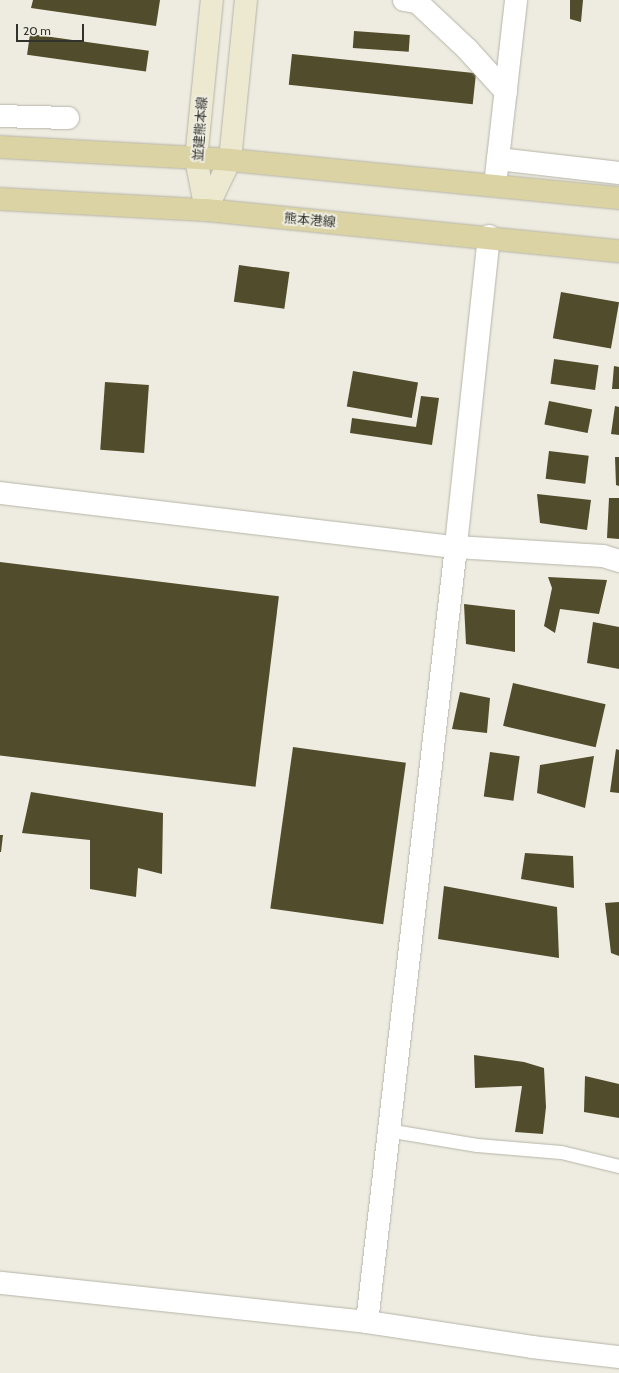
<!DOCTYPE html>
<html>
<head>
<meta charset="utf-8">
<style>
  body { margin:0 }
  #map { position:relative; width:619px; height:1373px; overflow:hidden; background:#eeece0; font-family:Cabin,"Noto Sans JP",sans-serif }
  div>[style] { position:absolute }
  .building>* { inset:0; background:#514c2b; transform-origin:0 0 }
  .roads { filter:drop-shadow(0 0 1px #b6b4a8) drop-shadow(0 0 1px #b6b4a8) }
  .service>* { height:13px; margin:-6.5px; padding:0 6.5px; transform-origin:6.5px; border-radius:6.5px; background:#fff }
  .minor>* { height:22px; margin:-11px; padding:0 11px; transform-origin:11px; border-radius:11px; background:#fff }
  .tertiary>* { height:22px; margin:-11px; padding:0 11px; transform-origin:11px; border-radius:11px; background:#fff }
  .secondary>* { height:22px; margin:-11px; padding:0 11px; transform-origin:11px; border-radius:11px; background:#ede9d1 }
  .primary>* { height:22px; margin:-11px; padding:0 11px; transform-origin:11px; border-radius:11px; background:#dbd3a3 }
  span { translate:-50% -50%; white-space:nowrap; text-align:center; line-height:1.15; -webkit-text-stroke:4px #eeece0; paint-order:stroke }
  .street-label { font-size:13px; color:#32322d }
  .scale { position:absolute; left:16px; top:24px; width:68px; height:18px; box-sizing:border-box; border:2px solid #32322d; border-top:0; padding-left:5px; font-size:12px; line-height:14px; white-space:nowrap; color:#32322d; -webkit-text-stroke:3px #eeece0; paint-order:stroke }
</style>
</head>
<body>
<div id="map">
  <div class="building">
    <div style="clip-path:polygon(33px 0,160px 0,156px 26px,31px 8px)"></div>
    <div style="clip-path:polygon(570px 0,583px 0,581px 22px,570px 19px)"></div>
    <div style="left:354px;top:31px;width:56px;height:17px;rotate:4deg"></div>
    <div style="left:30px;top:34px;width:120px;height:21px;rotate:8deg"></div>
    <div style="left:292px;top:54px;width:185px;height:31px;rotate:6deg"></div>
    <div style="left:239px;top:265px;width:51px;height:37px;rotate:8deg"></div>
    <div style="left:561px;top:292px;width:59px;height:47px;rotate:10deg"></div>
    <div style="left:554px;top:359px;width:45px;height:25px;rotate:8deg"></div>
    <div style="clip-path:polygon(614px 366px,619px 367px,619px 389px,612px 389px)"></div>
    <div style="left:353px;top:371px;width:66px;height:36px;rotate:10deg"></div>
    <div style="left:105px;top:382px;width:44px;height:68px;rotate:4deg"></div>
    <div style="clip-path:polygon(421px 396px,439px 398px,432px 445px,350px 433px,352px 418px,416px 427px)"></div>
    <div style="left:549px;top:401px;width:44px;height:24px;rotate:11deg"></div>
    <div style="clip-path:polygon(615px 406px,619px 407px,619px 435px,611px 434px)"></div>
    <div style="left:549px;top:451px;width:40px;height:28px;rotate:7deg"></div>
    <div style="clip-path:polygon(615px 457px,619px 457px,619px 486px,616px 485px)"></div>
    <div style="clip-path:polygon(537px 494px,591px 500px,587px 530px,540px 523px)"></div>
    <div style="clip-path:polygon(609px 498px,619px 498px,619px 539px,607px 538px)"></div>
    <div style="left:0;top:562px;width:281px;height:192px;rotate:7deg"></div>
    <div style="clip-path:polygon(548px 577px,607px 580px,599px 614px,560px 609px,555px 633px,544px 626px,552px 588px)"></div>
    <div style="clip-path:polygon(464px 604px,515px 610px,515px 652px,466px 644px)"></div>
    <div style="clip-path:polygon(593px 622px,619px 627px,619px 669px,587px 663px)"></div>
    <div style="left:513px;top:683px;width:95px;height:44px;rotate:13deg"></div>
    <div style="clip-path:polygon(460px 692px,490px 698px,487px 733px,452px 729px)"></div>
    <div style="left:293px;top:747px;width:114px;height:163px;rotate:8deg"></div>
    <div style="clip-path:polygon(616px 749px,619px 750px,619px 793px,610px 792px)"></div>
    <div style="left:490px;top:752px;width:30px;height:45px;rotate:8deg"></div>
    <div style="clip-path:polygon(594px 756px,585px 808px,537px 793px,540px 765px)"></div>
    <div style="clip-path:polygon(31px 792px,163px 813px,162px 874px,138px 868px,136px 897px,90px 889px,90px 840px,22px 833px)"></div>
    <div style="clip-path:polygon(0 835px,3px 835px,1px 852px,0 852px)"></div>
    <div style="clip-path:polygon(525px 853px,573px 856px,574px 888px,521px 879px)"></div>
    <div style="clip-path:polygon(444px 886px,557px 907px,559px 958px,438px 939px)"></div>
    <div style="clip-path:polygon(619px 902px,619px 956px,611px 953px,605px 903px)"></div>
    <div style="clip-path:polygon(474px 1055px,524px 1062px,544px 1068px,546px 1107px,543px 1134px,515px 1132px,522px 1086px,475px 1088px)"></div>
    <div style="clip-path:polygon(585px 1076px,619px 1084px,619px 1118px,584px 1112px)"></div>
  </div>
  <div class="roads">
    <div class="service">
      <div style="left:387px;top:1130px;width:91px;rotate:9.5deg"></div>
      <div style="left:477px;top:1145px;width:84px;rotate:4.8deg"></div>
      <div style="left:561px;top:1152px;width:60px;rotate:13.6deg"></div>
    </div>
    <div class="minor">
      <div style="left:404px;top:0;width:13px;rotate:9deg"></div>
      <div style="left:417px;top:2px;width:69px;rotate:43.2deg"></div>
      <div style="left:467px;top:49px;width:58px;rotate:47.8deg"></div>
      <div style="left:0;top:116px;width:68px;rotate:1.7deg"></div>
      <div style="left:498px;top:159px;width:122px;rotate:6.6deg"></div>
      <div style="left:495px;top:185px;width:186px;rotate:-83.5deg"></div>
      <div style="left:489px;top:236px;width:313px;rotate:96.1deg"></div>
      <div style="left:456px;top:547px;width:147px;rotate:3.5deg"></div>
      <div style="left:603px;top:556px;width:17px;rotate:17deg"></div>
      <div style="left:367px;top:1322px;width:167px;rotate:8.6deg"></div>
      <div style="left:532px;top:1347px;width:88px;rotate:6.6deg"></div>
    </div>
    <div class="tertiary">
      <div style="left:0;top:493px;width:459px;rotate:6.8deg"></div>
      <div style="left:456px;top:547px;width:780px;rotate:96.55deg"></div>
      <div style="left:367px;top:1322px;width:369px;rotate:-173.9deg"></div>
    </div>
    <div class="secondary">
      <div style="left:206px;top:210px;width:55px;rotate:-64.4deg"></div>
      <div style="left:230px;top:160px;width:161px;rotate:-84.3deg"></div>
      <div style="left:206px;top:210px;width:52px;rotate:-101.1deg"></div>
      <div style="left:196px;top:159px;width:160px;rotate:-84.3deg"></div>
    </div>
    <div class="primary">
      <div style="left:0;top:147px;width:230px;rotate:3.2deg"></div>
      <div style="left:230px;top:160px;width:391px;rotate:5.6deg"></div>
      <div style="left:0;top:199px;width:206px;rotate:3.1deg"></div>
      <div style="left:206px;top:210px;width:415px;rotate:5.7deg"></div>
    </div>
  </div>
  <div class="street-label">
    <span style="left:200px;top:129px;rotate:-86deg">並建熊本線</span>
    <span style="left:310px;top:220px;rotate:5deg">熊本港線</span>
  </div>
  <div class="scale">20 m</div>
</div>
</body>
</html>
